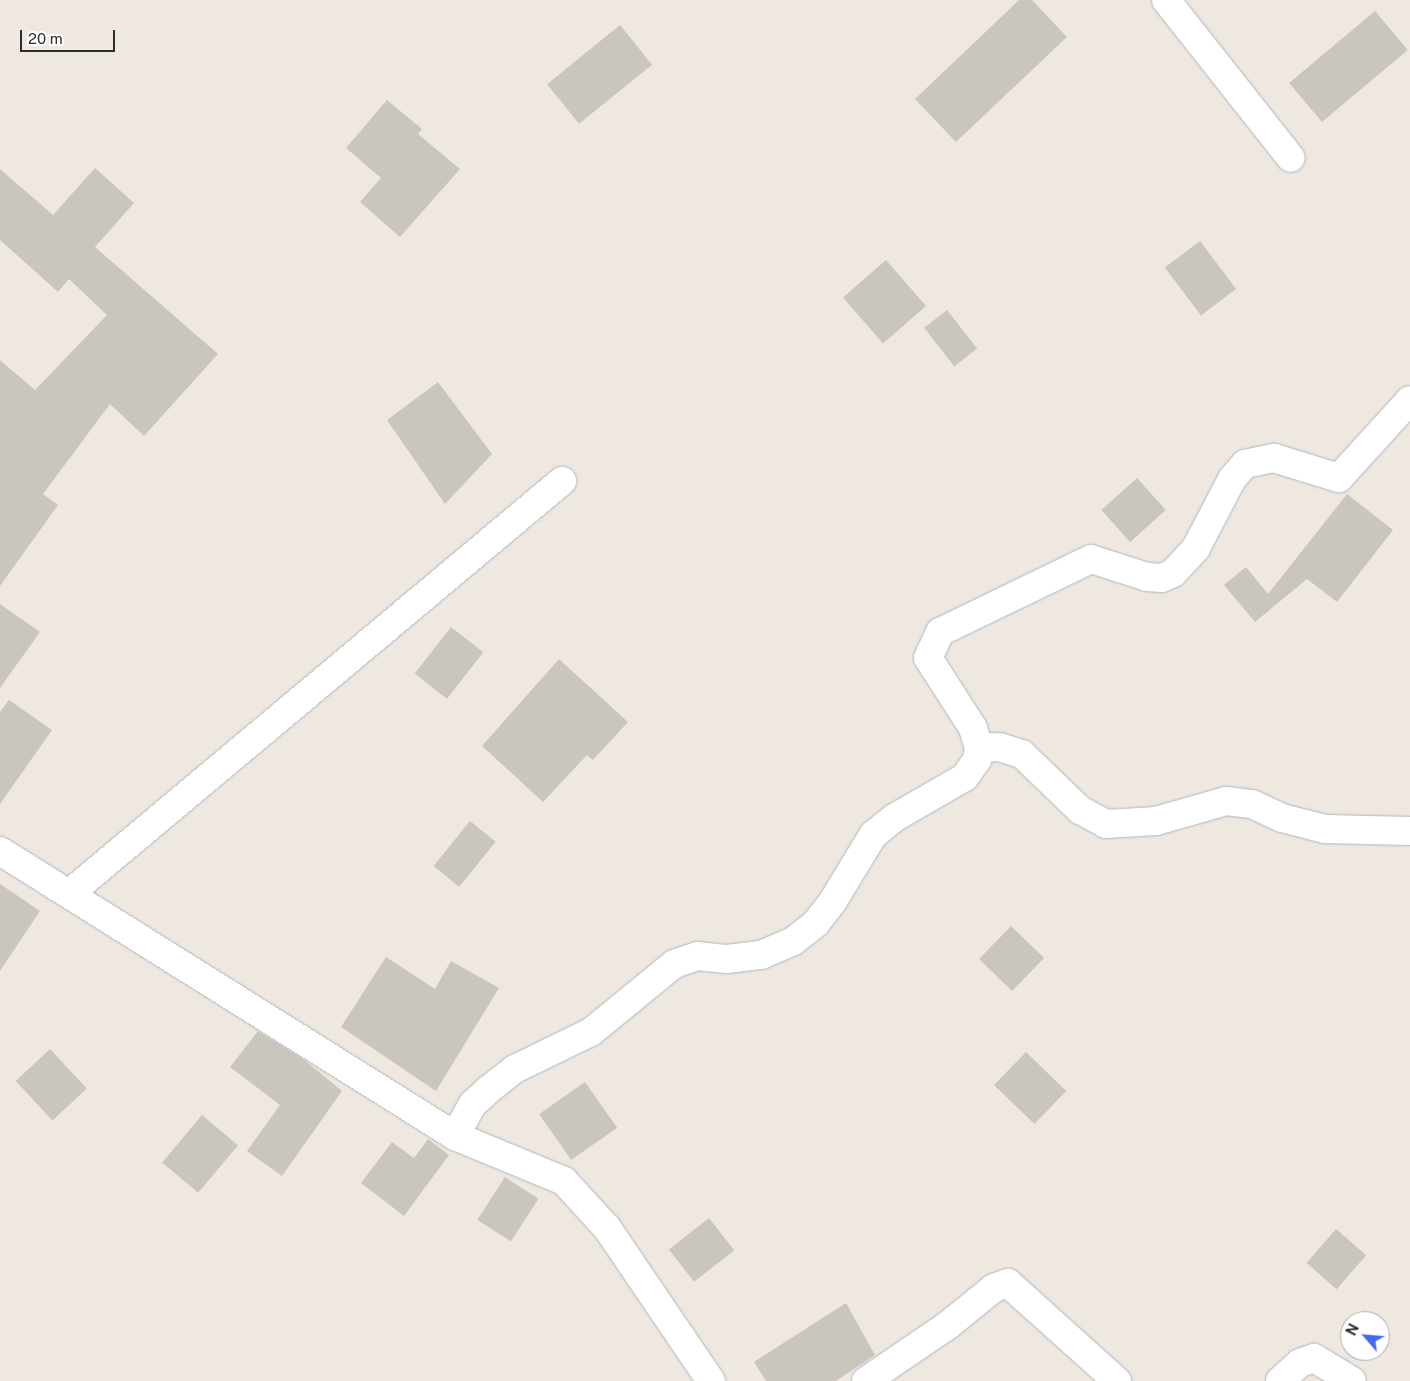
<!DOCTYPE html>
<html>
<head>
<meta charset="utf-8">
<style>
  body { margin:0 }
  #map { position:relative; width:1410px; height:1381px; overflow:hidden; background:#eee8e0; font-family:"Public Sans",sans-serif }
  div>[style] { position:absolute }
  .building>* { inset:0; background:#cac6be; transform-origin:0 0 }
  .roads { filter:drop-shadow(0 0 1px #b3b6c0) drop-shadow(0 0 1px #b3b6c0) }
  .minor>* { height:28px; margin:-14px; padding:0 14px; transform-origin:14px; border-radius:14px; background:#fff }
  span { translate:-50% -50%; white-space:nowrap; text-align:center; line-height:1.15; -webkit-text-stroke:4.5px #fff; paint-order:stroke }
  .north { position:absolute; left:1340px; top:1311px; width:50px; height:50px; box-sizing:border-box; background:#fff; border:1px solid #ababab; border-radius:50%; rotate:297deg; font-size:14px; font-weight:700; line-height:20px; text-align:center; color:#2d2d2d }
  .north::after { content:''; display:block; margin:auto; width:18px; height:22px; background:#4567f6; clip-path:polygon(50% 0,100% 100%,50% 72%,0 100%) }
  .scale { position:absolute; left:20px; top:30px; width:95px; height:22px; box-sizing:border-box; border:2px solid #2d2d2d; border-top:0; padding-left:6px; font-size:15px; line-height:18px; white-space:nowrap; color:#2d2d2d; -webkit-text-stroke:4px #fff; paint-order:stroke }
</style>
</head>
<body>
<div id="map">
  <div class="building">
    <div style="clip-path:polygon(1019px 0,1032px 0,1067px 37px,956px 142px,915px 99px)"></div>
    <div style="left:1375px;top:11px;width:51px;height:112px;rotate:50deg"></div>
    <div style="left:620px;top:25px;width:51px;height:94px;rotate:51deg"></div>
    <div style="clip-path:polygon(387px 100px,422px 129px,418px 134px,460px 169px,400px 237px,360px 202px,381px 178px,346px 148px)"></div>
    <div style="clip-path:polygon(95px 168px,134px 203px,95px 247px,218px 354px,144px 436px,110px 404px,43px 494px,58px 505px,0 586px,0 360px,35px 390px,107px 315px,69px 279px,58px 292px,0 240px,0 169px,53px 215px)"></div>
    <div style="left:1200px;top:241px;width:60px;height:44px;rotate:53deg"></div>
    <div style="left:886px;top:260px;width:61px;height:57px;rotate:49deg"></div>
    <div style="left:947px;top:310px;width:49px;height:29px;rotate:52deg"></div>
    <div style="clip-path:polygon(438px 382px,492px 454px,445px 504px,387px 420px)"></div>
    <div style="left:1137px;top:478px;width:43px;height:48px;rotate:48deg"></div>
    <div style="clip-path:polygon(1347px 494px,1393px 530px,1337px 602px,1307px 579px,1255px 622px,1224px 585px,1246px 567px,1268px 594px)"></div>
    <div style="clip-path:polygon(0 604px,40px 632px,0 688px)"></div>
    <div style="left:451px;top:627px;width:41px;height:59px;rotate:38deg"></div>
    <div style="clip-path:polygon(559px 659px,628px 722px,593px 760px,587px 755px,543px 802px,482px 746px)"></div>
    <div style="clip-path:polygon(9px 700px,52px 730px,0 804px,0 712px)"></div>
    <div style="left:470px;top:821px;width:33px;height:58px;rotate:39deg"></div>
    <div style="clip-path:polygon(0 884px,40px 911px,0 971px)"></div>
    <div style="left:1011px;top:926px;width:46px;height:46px;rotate:44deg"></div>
    <div style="clip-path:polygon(386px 957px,435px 989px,451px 961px,499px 988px,436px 1091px,341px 1027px)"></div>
    <div style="clip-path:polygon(258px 1031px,303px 1059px,342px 1091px,282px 1176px,247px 1151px,280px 1105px,230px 1067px)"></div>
    <div style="left:50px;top:1049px;width:54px;height:47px;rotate:47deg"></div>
    <div style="left:1026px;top:1052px;width:56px;height:46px;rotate:44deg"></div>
    <div style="left:585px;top:1082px;width:56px;height:56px;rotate:55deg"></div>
    <div style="left:202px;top:1115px;width:47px;height:62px;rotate:40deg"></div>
    <div style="clip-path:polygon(428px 1139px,449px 1155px,404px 1216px,361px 1183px,392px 1142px,414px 1158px)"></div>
    <div style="left:505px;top:1177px;width:40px;height:51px;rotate:33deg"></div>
    <div style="left:709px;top:1218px;width:41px;height:51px;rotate:52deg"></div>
    <div style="left:1336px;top:1229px;width:40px;height:45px;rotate:41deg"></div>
    <div style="clip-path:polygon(846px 1303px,875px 1355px,836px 1381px,766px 1381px,754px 1362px)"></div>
  </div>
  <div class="roads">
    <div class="minor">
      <div style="left:1166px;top:0;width:201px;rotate:51.7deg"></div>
      <div style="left:979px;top:748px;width:20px;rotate:-3deg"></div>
      <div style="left:999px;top:747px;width:24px;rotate:17deg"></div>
      <div style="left:1022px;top:754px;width:81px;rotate:44deg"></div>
      <div style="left:1080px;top:810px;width:30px;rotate:28deg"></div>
      <div style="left:1106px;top:824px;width:50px;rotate:-3.4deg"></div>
      <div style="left:1156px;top:821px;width:73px;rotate:-15.9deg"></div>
      <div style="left:1226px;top:801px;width:26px;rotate:7deg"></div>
      <div style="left:1252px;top:804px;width:33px;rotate:25deg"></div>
      <div style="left:1282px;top:818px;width:44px;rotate:14.3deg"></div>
      <div style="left:1325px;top:829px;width:85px;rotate:1.3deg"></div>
      <div style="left:0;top:851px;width:537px;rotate:32.06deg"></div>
      <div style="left:455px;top:1136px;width:118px;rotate:22.4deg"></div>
      <div style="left:564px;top:1181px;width:64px;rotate:47.5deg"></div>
      <div style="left:607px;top:1228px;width:185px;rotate:55.8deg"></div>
      <div style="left:70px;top:893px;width:642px;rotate:-39.94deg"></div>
      <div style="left:455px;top:1136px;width:37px;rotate:-61deg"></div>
      <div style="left:473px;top:1104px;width:21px;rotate:-43deg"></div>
      <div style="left:488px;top:1090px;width:34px;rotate:-38deg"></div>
      <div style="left:515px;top:1069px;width:85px;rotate:-26deg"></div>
      <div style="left:591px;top:1032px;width:107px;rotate:-39.3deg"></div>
      <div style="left:674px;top:964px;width:24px;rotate:-19deg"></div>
      <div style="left:697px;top:956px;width:30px;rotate:6deg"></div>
      <div style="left:727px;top:959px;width:34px;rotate:-7deg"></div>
      <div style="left:761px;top:955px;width:34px;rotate:-23deg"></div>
      <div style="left:792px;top:942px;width:31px;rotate:-38deg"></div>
      <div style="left:816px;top:923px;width:28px;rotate:-52deg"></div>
      <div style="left:833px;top:901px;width:77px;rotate:-58.8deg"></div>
      <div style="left:873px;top:835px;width:27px;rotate:-39deg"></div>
      <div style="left:894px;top:818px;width:82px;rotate:-30deg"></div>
      <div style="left:965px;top:777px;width:21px;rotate:-55deg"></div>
      <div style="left:977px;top:760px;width:12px;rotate:-81deg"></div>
      <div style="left:979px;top:748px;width:21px;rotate:-107deg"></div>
      <div style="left:973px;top:728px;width:83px;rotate:-122.7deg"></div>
      <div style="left:928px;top:658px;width:29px;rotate:-65deg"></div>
      <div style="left:940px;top:632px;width:168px;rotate:-25.8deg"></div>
      <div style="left:1091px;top:559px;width:59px;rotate:17.8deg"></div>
      <div style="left:1147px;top:577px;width:15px;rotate:4deg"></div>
      <div style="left:1162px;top:578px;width:12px;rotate:-24deg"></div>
      <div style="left:1173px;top:573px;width:34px;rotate:-47deg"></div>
      <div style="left:1196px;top:548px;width:78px;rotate:-62.4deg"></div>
      <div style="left:1232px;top:479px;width:20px;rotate:-49deg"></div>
      <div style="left:1245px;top:464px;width:30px;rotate:-12deg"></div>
      <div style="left:1274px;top:458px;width:68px;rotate:17.1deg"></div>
      <div style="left:1339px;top:478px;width:105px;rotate:-47.7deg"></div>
      <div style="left:866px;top:1381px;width:98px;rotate:-34.2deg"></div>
      <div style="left:947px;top:1326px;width:60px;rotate:-39deg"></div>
      <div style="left:994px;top:1288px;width:15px;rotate:-20deg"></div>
      <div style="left:1008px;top:1283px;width:147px;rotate:42deg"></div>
      <div style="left:1280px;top:1381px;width:27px;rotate:-42deg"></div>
      <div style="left:1300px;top:1363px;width:15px;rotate:-20deg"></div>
      <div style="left:1314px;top:1358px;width:44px;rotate:31.2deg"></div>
    </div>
  </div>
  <div class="north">N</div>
  <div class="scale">20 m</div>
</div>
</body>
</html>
